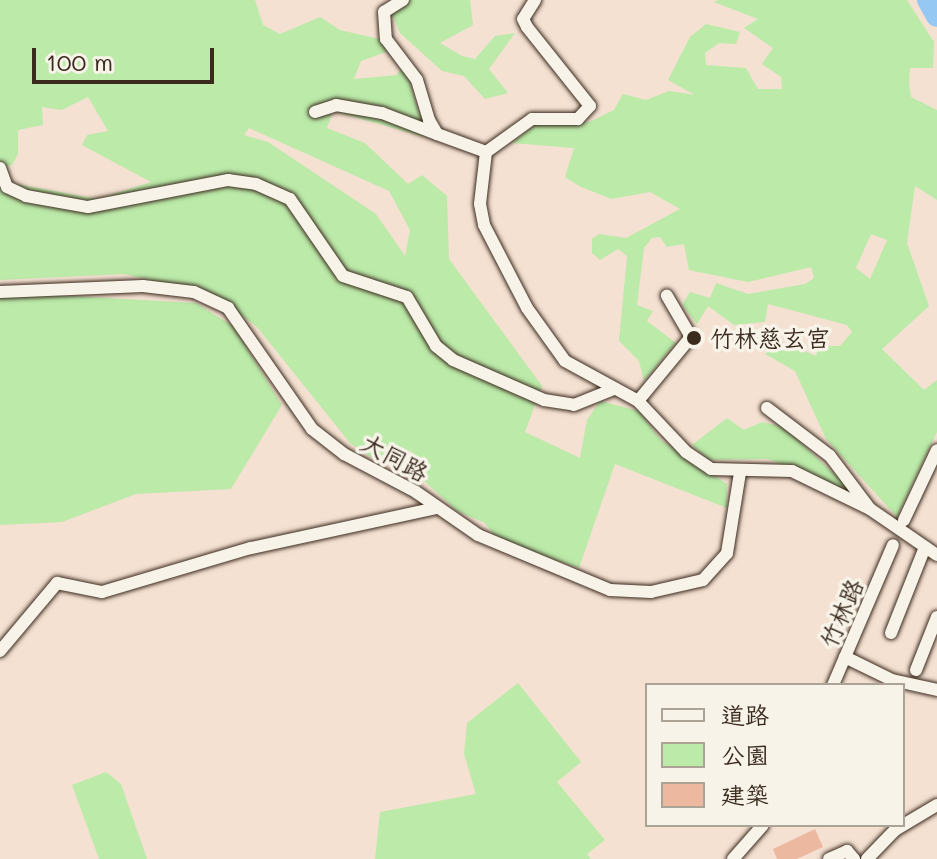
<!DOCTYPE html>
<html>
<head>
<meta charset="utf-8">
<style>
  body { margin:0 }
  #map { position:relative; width:937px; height:859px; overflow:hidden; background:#f4e1d2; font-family:Mali,"LXGW WenKai TC",sans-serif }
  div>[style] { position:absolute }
  .green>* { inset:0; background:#bbeaa9 }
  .river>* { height:22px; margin:-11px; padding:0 11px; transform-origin:11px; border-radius:11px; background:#95c8f2 }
  .building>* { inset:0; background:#edb8a0 }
  .roads { filter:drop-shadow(0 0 2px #3b2a1e) drop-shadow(0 0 2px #3b2a1e) }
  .minor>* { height:12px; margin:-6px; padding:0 6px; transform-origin:6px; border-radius:6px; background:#f7f3e8 }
  .dots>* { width:22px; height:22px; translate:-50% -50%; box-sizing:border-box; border:4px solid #f7f3e8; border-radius:50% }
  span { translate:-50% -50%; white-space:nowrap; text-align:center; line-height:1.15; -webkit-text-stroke:7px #f7f3e8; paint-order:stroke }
  .poi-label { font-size:24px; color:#3b2a1e }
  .left { translate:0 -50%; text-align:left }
  .street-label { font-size:24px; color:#3b2a1e }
  .legend { position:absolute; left:645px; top:683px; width:260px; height:144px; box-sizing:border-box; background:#f7f3e8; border:2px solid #aca397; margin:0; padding:10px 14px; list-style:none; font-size:24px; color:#3b2a1e }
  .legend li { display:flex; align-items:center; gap:16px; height:40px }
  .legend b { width:40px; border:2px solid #aca397 }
  .scale { position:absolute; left:32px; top:48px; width:182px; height:36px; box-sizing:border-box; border:4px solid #3b2a1e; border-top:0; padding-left:10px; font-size:24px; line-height:28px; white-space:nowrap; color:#3b2a1e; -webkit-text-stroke:6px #f7f3e8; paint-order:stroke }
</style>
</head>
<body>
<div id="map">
  <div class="green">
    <div style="clip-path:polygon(evenodd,0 0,255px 0,263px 25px,280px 34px,320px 17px,340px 30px,388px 41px,389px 51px,361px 61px,354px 79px,397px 75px,404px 64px,419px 113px,446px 143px,333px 111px,327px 128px,365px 143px,408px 184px,422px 175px,447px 196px,449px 259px,542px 386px,525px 432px,580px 458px,587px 420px,600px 401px,639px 411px,661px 440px,727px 484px,727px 508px,615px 464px,579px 568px,498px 540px,485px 523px,457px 511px,421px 478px,411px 450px,401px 462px,383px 465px,350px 443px,257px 327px,214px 295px,124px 274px,0 280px,0 181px,98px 199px,151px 182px,82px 145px,87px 135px,108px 131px,88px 97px,62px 110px,42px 107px,43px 125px,18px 130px,18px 154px,12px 165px,0 168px,0 0,249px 128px,389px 191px,410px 230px,405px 256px,376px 214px,268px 142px,244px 135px,249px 128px)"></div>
    <div style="clip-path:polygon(398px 0,470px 0,473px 25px,440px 43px,462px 56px,475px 59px,495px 36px,515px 33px,489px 69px,508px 93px,485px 99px,464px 76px,442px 71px,400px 33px,392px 14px)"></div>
    <div style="clip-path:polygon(evenodd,718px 0,907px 0,934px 42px,933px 68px,910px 68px,909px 83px,911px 97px,937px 110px,937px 200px,915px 186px,907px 243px,929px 306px,882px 349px,924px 390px,937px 380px,937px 432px,897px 517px,826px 439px,795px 371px,765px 354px,782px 342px,816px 356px,819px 346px,840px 346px,852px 332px,847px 325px,768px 304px,765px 322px,734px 325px,708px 306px,697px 324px,682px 305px,690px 292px,710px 298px,716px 283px,748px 294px,805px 284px,814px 278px,811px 267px,748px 282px,689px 270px,684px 244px,667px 247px,660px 237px,652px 238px,644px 248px,637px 305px,653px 311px,647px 321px,676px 343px,644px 381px,639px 361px,619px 341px,627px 256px,618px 249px,600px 260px,592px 253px,592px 239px,599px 234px,626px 238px,680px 209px,650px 192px,611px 199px,579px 186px,565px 177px,574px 148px,512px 143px,537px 123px,589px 122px,614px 110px,623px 94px,646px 100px,669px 91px,695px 95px,668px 80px,690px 37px,706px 24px,740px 32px,736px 44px,719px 43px,705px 53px,706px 65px,746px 68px,758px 89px,782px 89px,781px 77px,762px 64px,773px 48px,744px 28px,758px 19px,714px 2px,718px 0,871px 234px,887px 240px,870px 279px,856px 268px,871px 234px)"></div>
    <div style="clip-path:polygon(0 292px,196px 303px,233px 326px,282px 405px,231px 489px,136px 494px,62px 522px,0 525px)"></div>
    <div style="clip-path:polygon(727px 418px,744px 430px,762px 422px,784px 427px,856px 494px,768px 459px,709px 460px,692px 445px)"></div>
    <div style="clip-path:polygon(518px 683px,581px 762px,557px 782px,605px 840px,587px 854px,591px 859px,375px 859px,380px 812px,476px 794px,464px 754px,467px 723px)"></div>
    <div style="clip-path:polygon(106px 772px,121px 784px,147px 859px,99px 859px,72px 785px)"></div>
  </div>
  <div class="river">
    <div style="left:928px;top:0;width:18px;rotate:61deg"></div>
  </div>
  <div class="building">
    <div style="clip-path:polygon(815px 829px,823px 847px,797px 859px,777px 859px,773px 849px)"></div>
  </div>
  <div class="roads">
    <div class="minor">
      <div style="left:403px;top:0;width:22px;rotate:148deg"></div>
      <div style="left:384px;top:12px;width:27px;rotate:86deg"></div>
      <div style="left:386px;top:39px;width:51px;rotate:52.9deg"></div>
      <div style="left:417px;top:80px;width:42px;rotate:73.3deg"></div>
      <div style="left:429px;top:120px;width:16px;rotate:60deg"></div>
      <div style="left:437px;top:134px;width:52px;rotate:20.2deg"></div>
      <div style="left:535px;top:0;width:22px;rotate:122deg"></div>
      <div style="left:523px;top:19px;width:9px;rotate:63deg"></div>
      <div style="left:527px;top:27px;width:101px;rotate:51.4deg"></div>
      <div style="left:590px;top:106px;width:18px;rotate:133deg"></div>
      <div style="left:578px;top:119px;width:46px;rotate:180deg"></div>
      <div style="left:532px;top:119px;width:57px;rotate:144.3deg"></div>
      <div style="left:486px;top:152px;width:52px;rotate:96.6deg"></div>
      <div style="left:480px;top:204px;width:21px;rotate:79deg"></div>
      <div style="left:484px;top:225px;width:93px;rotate:62.6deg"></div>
      <div style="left:527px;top:308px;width:65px;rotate:54.4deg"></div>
      <div style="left:565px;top:361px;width:83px;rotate:28.7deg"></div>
      <div style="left:638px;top:401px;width:70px;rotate:46.7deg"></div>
      <div style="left:686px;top:452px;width:30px;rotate:34deg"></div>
      <div style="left:711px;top:469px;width:81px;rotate:1.4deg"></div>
      <div style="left:792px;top:471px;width:87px;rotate:26deg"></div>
      <div style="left:870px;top:509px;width:81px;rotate:34.5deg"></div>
      <div style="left:315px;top:112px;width:22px;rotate:-18deg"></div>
      <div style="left:336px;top:105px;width:47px;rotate:9.9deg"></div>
      <div style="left:382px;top:113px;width:59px;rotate:20.9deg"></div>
      <div style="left:0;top:168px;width:20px;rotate:70deg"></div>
      <div style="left:7px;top:187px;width:21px;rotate:25deg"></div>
      <div style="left:26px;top:196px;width:63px;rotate:10.1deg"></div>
      <div style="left:88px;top:207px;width:143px;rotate:-10.9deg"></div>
      <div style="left:228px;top:180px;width:28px;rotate:8deg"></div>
      <div style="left:256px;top:184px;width:37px;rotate:24deg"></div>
      <div style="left:290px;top:199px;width:93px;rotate:55.5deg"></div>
      <div style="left:343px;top:276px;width:67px;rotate:18.2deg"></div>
      <div style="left:407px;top:297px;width:57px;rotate:59.4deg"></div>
      <div style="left:436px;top:346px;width:22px;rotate:39deg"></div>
      <div style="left:453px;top:360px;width:99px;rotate:23.7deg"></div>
      <div style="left:544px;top:400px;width:30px;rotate:9deg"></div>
      <div style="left:574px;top:405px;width:43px;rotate:-21.8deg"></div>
      <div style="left:0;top:292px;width:143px;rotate:-2.4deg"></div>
      <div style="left:143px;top:286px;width:51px;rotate:6.7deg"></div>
      <div style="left:194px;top:292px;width:38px;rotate:25deg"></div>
      <div style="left:228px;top:308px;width:147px;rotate:55.2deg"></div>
      <div style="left:312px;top:429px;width:41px;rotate:38deg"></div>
      <div style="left:344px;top:454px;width:81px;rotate:27.8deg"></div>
      <div style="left:416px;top:492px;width:75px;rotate:34.7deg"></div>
      <div style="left:478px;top:535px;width:143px;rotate:22.6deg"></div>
      <div style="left:610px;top:590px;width:41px;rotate:2.8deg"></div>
      <div style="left:651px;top:592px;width:53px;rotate:-13deg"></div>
      <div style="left:703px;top:580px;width:36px;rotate:-48deg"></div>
      <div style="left:727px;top:553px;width:81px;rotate:-80.8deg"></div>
      <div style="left:638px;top:401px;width:83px;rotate:-50.4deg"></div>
      <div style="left:691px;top:337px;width:48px;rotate:-120.3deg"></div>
      <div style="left:767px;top:408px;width:79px;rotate:37.3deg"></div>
      <div style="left:830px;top:456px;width:66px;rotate:53deg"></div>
      <div style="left:904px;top:520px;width:77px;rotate:-64.8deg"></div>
      <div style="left:891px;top:633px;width:92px;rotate:-68.4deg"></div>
      <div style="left:0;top:651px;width:89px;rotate:-50deg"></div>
      <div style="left:57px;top:583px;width:46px;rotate:11.3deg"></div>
      <div style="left:102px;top:592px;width:155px;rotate:-16.5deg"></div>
      <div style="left:251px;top:548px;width:189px;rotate:-12.2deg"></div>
      <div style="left:845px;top:657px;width:52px;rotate:26.1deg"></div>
      <div style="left:892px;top:680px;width:46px;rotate:12.5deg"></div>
      <div style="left:916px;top:670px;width:57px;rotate:-68.4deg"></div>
      <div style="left:833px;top:685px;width:152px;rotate:-66.8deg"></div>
      <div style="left:733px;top:859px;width:45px;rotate:-48.6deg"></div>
      <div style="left:829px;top:859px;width:20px;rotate:-24deg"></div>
      <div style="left:847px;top:851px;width:11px;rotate:49deg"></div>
      <div style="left:867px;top:859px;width:40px;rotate:-46deg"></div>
      <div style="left:895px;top:830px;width:49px;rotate:-30.8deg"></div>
    </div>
  </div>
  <div class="dots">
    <div style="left:694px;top:338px;background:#3b2a1e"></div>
  </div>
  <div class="poi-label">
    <span class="left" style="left:710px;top:338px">竹林慈玄宮</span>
  </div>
  <div class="street-label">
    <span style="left:395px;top:457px;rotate:29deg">大同路</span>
    <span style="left:841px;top:613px;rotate:-66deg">竹林路</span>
  </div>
  <ul class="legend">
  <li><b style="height:10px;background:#f7f3e8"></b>道路</li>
  <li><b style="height:22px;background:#bbeaa9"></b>公園</li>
  <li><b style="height:22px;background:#edb8a0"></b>建築</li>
  </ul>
  <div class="scale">100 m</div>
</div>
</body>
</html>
